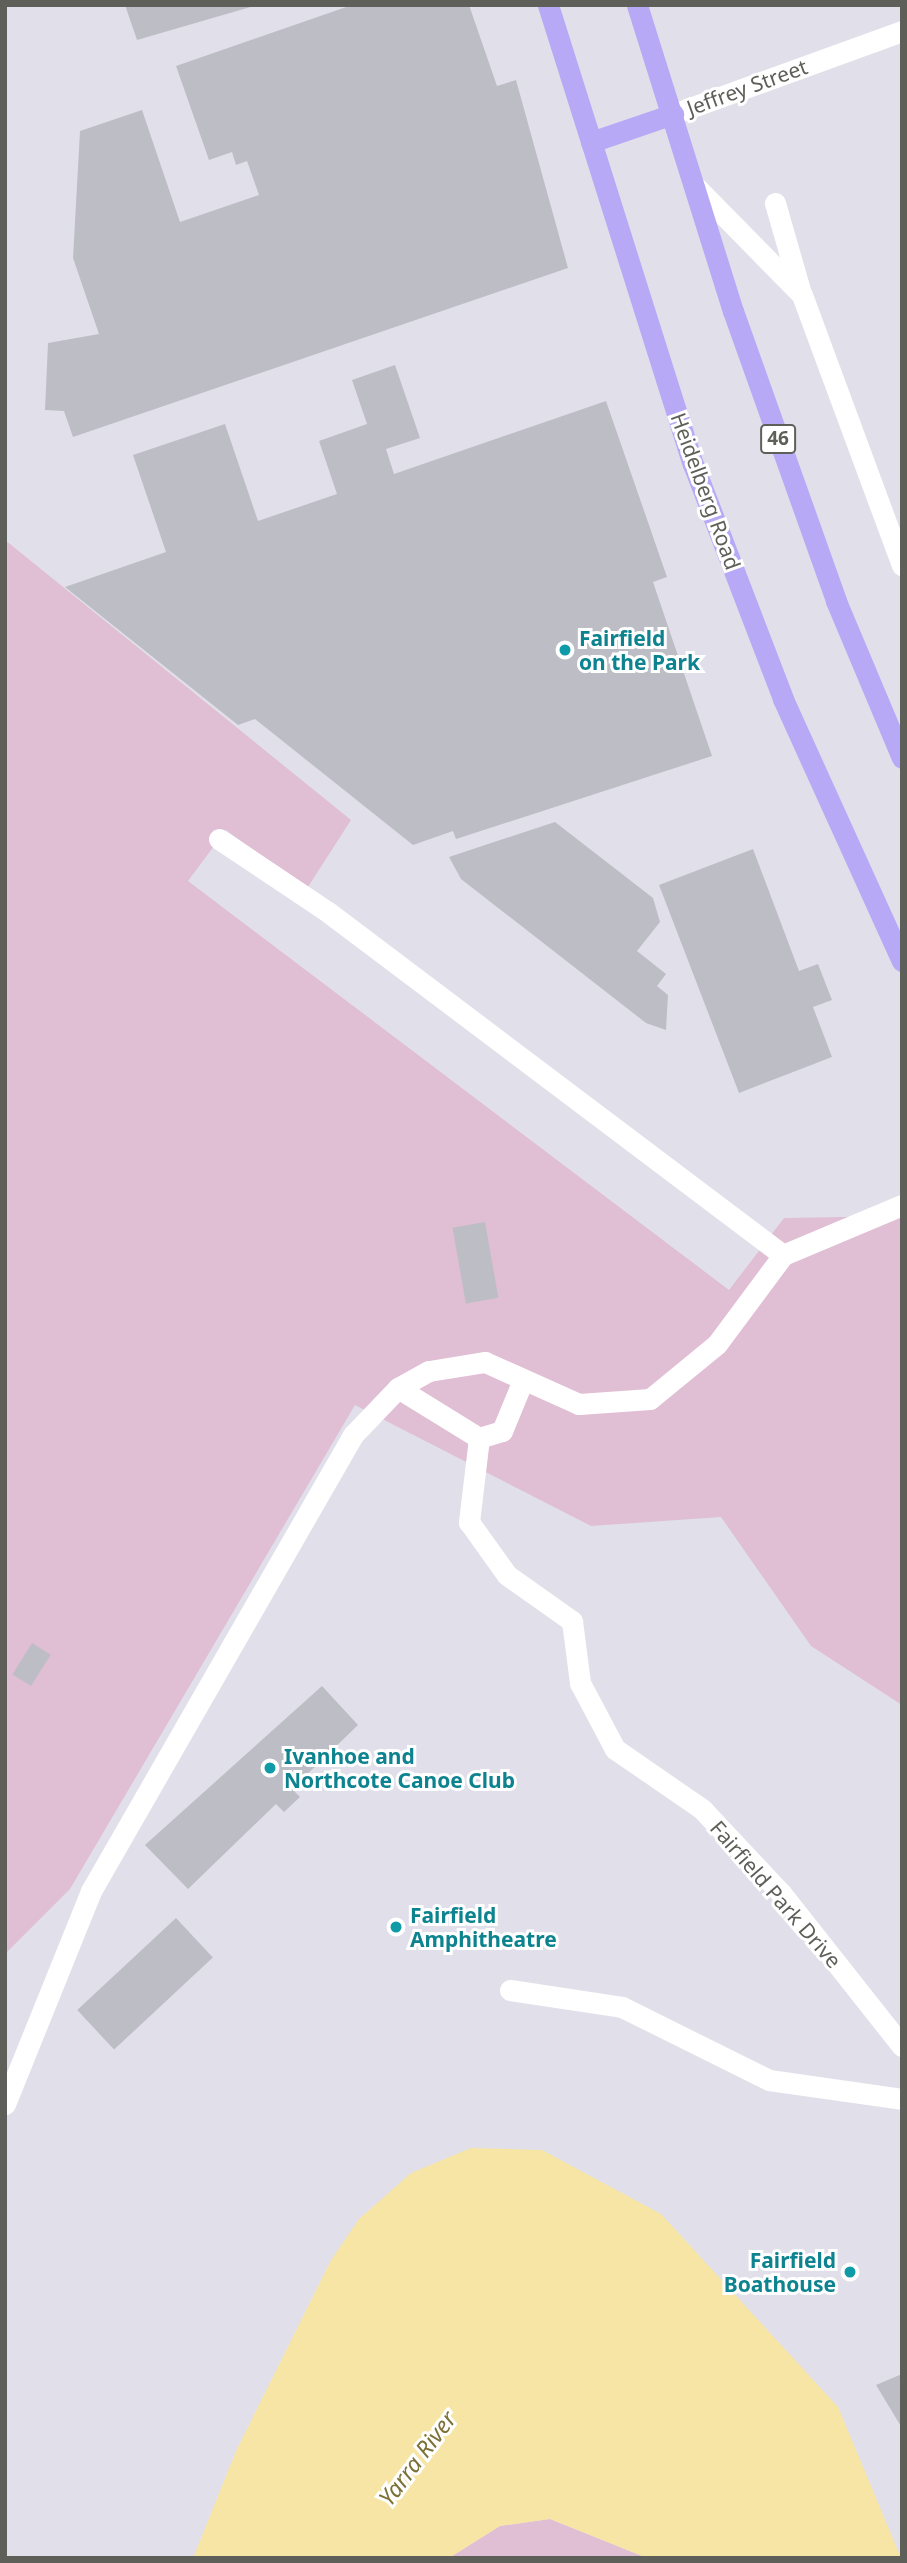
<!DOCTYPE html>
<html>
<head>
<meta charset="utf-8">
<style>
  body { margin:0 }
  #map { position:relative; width:907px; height:2563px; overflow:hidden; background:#e1e0ea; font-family:"Noto Sans",sans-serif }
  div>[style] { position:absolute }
  .green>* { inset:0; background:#e0bed4 }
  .water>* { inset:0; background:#f6e5a5 }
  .building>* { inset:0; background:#bdbdc6; transform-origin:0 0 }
  .lane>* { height:21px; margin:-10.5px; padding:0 10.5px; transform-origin:10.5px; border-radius:10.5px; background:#fff }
  .secondary>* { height:21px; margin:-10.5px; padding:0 10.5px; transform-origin:10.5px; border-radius:10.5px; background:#fff }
  .primary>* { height:21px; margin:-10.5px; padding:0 10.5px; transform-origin:10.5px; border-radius:10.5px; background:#b8a9f6 }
  .dots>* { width:19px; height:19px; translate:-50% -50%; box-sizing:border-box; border:4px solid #fff; border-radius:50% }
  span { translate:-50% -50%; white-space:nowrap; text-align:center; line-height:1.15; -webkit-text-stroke:6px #fff; paint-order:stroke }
  .shield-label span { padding:2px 5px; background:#fff; border:2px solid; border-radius:5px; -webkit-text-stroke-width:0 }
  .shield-label { font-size:19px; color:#5f5f59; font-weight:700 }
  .street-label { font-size:21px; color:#5f5f59 }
  .culture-label { font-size:21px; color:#0d838f; font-weight:700 }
  .left { translate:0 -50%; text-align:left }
  .right { translate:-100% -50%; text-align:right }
  .water-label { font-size:23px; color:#7c7237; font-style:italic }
  .frame { position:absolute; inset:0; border:7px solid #5f5f59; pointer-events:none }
</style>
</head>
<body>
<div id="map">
  <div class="green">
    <div style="clip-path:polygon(5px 540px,351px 820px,306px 890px,226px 830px,188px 881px,729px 1290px,784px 1218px,902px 1216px,902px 1705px,811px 1646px,721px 1517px,591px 1526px,355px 1405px,70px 1889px,5px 1954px)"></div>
    <div style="clip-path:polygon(550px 2519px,647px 2558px,449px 2558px,500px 2526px)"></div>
  </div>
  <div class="water">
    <div style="clip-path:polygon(471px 2148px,542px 2150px,661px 2214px,838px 2407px,901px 2558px,647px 2558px,550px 2519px,500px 2526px,449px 2558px,193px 2558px,236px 2451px,331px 2260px,359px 2219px,411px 2173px)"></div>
  </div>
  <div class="building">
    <div style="clip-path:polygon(125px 5px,254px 5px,254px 6px,137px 40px)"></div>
    <div style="clip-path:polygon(352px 5px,469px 5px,497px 86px,516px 80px,568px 268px,73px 437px,64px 411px,45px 410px,48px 343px,99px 334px,73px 258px,80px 131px,142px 110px,180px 222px,259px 195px,247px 161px,236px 165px,232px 152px,209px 160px,176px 66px)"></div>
    <div style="clip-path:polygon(395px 365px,420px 438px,386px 449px,394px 474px,606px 401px,667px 577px,653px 582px,712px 756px,456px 839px,453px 831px,413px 845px,255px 719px,238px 725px,65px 587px,166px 552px,133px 455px,225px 424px,258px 521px,337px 494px,319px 441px,367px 424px,352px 380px)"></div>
    <div style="clip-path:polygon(555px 822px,653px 898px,660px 922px,637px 951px,666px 974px,657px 986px,668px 995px,666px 1030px,646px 1023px,461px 879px,449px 857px)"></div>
    <div style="clip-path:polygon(753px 849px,799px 971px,818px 964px,832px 1000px,813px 1007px,832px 1057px,739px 1093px,659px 885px)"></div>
    <div style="left:485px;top:1222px;width:77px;height:33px;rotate:80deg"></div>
    <div style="left:32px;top:1643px;width:22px;height:37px;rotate:32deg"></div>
    <div style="clip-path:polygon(322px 1686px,358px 1725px,292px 1789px,300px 1797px,284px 1812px,276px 1804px,188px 1889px,145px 1845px)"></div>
    <div style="left:176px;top:1918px;width:54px;height:135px;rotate:47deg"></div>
    <div style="clip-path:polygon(902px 2374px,902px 2428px,876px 2385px)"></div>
  </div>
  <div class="lane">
    <div style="left:696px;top:187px;width:151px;rotate:45.5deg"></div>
    <div style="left:802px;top:295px;width:288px;rotate:69.7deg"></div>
    <div style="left:775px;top:203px;width:91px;rotate:74deg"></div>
    <div style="left:219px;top:839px;width:131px;rotate:33.8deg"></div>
    <div style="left:328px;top:912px;width:570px;rotate:37.01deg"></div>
    <div style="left:398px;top:1388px;width:95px;rotate:31.7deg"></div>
    <div style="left:479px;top:1438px;width:85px;rotate:96.8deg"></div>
    <div style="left:469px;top:1522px;width:65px;rotate:54.4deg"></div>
    <div style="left:507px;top:1575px;width:80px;rotate:35.3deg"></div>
    <div style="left:572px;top:1621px;width:63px;rotate:82.6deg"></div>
    <div style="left:580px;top:1683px;width:75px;rotate:62.1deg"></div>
    <div style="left:615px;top:1749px;width:106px;rotate:34.6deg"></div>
    <div style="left:702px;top:1809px;width:115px;rotate:46.8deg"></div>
    <div style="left:781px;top:1893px;width:195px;rotate:51.7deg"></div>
    <div style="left:479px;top:1438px;width:24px;rotate:-17deg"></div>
    <div style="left:502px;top:1431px;width:55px;rotate:-67.6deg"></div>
    <div style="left:510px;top:1990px;width:113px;rotate:8.6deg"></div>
    <div style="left:622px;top:2007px;width:164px;rotate:26.4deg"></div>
    <div style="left:769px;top:2080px;width:134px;rotate:8.1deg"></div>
    <div style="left:5px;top:2104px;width:230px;rotate:-68deg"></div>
    <div style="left:91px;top:1891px;width:526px;rotate:-60.12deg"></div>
    <div style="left:353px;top:1435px;width:65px;rotate:-46.2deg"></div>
    <div style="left:398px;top:1388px;width:35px;rotate:-29deg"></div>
    <div style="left:429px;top:1371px;width:57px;rotate:-9.1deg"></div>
    <div style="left:485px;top:1362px;width:103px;rotate:24.1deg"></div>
    <div style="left:579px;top:1404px;width:71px;rotate:-4deg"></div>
    <div style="left:650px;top:1399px;width:87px;rotate:-39.4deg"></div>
    <div style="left:717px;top:1344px;width:111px;rotate:-53.4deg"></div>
    <div style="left:783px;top:1255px;width:129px;rotate:-22.8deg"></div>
  </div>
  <div class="secondary">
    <div style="left:673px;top:114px;width:244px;rotate:-19.9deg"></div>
  </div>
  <div class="primary">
    <div style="left:548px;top:5px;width:481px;rotate:72.5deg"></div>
    <div style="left:693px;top:464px;width:252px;rotate:69deg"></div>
    <div style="left:783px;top:699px;width:288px;rotate:65.6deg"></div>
    <div style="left:637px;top:5px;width:321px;rotate:72.6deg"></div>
    <div style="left:733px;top:311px;width:308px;rotate:70.4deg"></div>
    <div style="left:836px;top:601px;width:170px;rotate:67.2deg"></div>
    <div style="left:591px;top:142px;width:87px;rotate:-18.9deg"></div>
  </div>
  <div class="dots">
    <div style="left:565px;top:650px;background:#0f9aa8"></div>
    <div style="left:270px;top:1768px;background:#0f9aa8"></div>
    <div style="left:396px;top:1927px;background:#0f9aa8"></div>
    <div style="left:850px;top:2272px;background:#0f9aa8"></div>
  </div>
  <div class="shield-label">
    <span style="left:778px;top:439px">46</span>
  </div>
  <div class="street-label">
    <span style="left:747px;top:87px;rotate:-20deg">Jeffrey Street</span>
    <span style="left:706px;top:491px;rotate:70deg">Heidelberg Road</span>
    <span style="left:776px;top:1894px;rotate:49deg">Fairfield Park Drive</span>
  </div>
  <div class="culture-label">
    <span class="left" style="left:579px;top:650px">Fairfield<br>on the Park</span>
    <span class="left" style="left:284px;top:1768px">Ivanhoe and<br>Northcote Canoe Club</span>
    <span class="left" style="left:410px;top:1927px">Fairfield<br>Amphitheatre</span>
    <span class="right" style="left:836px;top:2272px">Fairfield<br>Boathouse</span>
  </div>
  <div class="water-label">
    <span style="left:417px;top:2458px;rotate:-53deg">Yarra River</span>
  </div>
  <div class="frame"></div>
</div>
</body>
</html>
